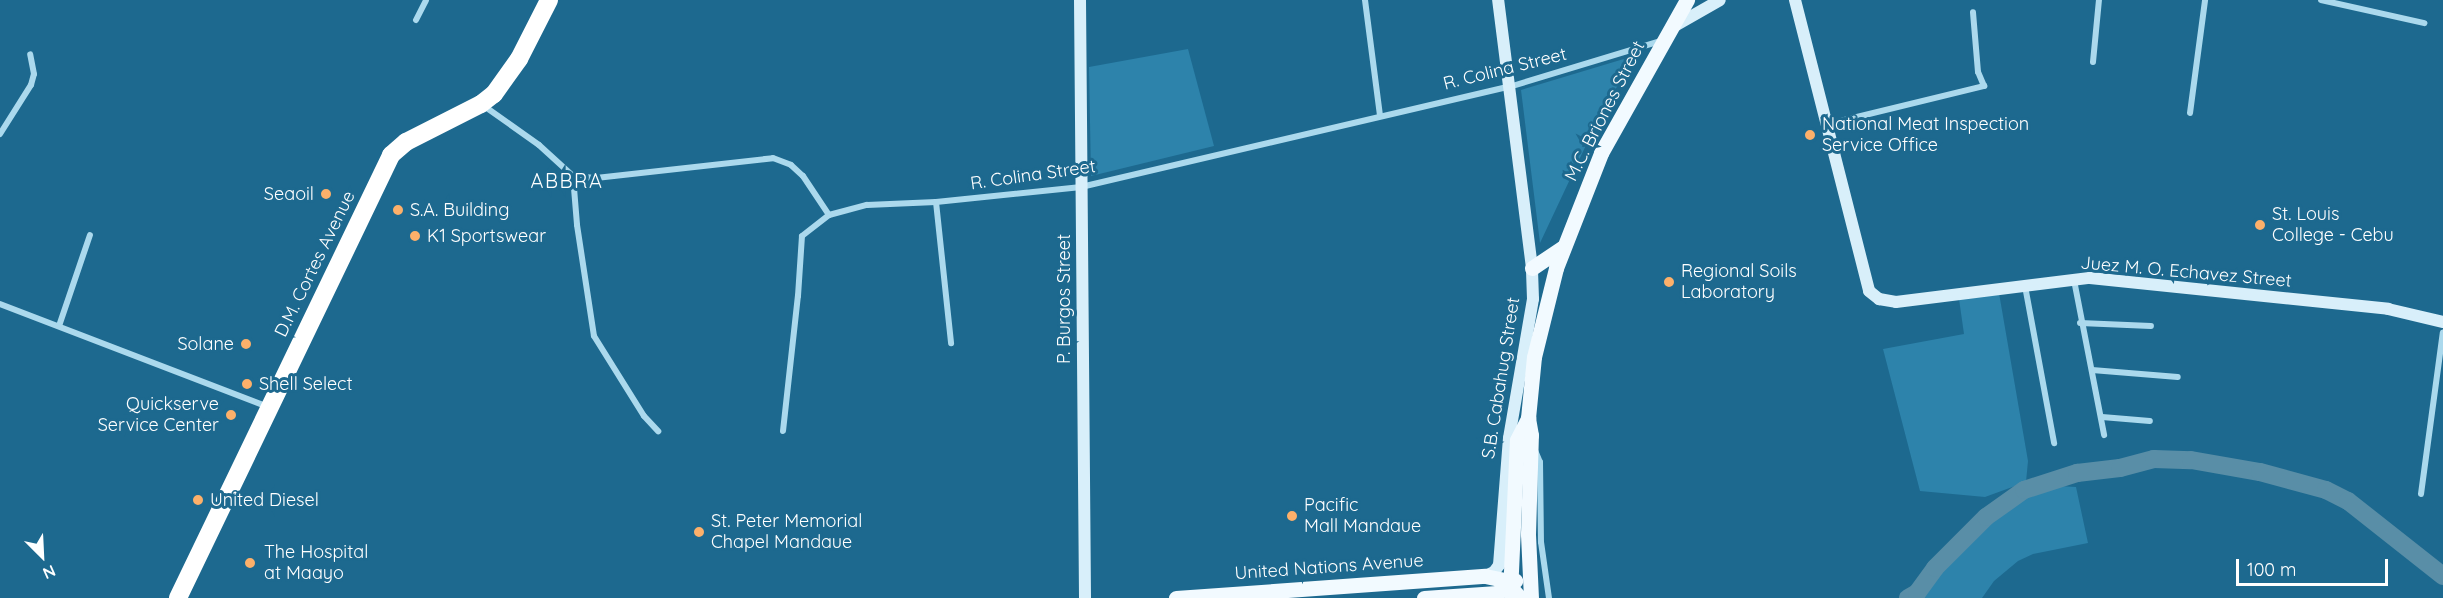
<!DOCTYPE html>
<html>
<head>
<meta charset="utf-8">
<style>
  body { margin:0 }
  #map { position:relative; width:2443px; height:598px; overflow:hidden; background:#1d698f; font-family:Quicksand,sans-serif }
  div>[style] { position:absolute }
  .green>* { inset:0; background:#2d83ab }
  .river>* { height:18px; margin:-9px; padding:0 9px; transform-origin:9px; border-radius:9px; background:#598ea7 }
  .street>* { height:6px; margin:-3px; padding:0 3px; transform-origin:3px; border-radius:3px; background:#abd9ed }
  .secondary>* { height:12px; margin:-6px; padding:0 6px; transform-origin:6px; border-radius:6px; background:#d8effa }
  .primary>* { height:15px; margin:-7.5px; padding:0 7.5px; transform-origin:7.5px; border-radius:7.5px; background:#f2faff }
  .highway>* { height:18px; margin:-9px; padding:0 9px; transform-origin:9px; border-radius:9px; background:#fff }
  .dots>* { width:16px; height:16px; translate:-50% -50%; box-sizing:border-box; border:3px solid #1d698f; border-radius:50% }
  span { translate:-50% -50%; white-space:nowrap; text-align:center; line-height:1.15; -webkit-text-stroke:6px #1d698f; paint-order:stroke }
  .street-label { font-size:18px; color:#fff }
  .poi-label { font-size:18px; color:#fff }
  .left { translate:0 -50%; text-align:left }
  .right { translate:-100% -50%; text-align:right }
  .neighbourhood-label { font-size:20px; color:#fff; letter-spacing:1.5px }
  .north { position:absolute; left:12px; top:526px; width:60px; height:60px; -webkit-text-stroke:4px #1d698f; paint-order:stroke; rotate:156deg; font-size:16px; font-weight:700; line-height:24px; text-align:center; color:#fff }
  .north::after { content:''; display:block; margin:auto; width:21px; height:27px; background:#fff; clip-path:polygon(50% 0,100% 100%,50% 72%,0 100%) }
  .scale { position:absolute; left:2236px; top:559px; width:152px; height:27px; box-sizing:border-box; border:3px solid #fff; border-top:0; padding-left:8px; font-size:18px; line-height:21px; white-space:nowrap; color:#fff; -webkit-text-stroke:4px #1d698f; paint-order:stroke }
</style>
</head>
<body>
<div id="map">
  <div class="green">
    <div style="clip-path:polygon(1188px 49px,1214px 146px,1091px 176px,1089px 67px)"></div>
    <div style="clip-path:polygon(1637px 55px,1603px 109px,1540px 243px,1521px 90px)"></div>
    <div style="clip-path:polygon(1999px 293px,2028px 461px,2026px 482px,1985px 497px,1920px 491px,1883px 349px,1964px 334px,1959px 299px)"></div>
    <div style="clip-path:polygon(2058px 486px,2076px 487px,2088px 543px,2033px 554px,2018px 561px,1994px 581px,1982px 598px,1920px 598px,1941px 569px,1973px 536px,2011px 504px,2025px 495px)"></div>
  </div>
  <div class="river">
    <div style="left:1908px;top:598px;width:10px;rotate:-29deg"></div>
    <div style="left:1917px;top:593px;width:31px;rotate:-54deg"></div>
    <div style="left:1935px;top:568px;width:72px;rotate:-45deg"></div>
    <div style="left:1986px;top:517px;width:47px;rotate:-35.4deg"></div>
    <div style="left:2024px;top:490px;width:56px;rotate:-17.8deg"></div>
    <div style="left:2077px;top:473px;width:43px;rotate:-6.6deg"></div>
    <div style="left:2120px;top:468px;width:35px;rotate:-15deg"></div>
    <div style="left:2154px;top:459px;width:37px;rotate:2deg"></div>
    <div style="left:2191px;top:460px;width:70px;rotate:9.9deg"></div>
    <div style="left:2260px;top:472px;width:68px;rotate:15.3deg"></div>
    <div style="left:2326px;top:490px;width:25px;rotate:27deg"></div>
    <div style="left:2348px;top:501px;width:121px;rotate:38.3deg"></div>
  </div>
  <div class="street">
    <div style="left:1365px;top:0;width:117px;rotate:82.6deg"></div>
    <div style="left:2321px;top:0;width:106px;rotate:12.6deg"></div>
    <div style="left:416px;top:20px;width:22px;rotate:-63deg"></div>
    <div style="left:2093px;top:62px;width:62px;rotate:-84.5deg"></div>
    <div style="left:484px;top:106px;width:67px;rotate:35.3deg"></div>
    <div style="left:539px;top:145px;width:46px;rotate:42.4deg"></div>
    <div style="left:573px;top:176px;width:23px;rotate:5deg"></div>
    <div style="left:596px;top:178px;width:178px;rotate:-6.4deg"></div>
    <div style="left:773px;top:158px;width:19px;rotate:21deg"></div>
    <div style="left:791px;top:165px;width:16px;rotate:43deg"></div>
    <div style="left:803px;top:176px;width:47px;rotate:56.3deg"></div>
    <div style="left:2190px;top:113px;width:114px;rotate:-82.4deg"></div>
    <div style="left:1828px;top:124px;width:161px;rotate:-13.7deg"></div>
    <div style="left:1984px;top:86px;width:15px;rotate:-113deg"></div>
    <div style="left:1978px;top:72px;width:60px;rotate:-94.8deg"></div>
    <div style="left:0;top:134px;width:58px;rotate:-57.7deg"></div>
    <div style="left:31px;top:85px;width:11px;rotate:-75deg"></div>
    <div style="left:34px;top:74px;width:20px;rotate:-101deg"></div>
    <div style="left:573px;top:176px;width:49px;rotate:85.3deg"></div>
    <div style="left:577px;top:225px;width:112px;rotate:81.3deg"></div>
    <div style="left:594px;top:336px;width:94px;rotate:58deg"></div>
    <div style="left:644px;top:416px;width:21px;rotate:47deg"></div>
    <div style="left:936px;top:202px;width:142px;rotate:83.9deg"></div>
    <div style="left:829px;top:215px;width:39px;rotate:-15deg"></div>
    <div style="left:867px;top:205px;width:69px;rotate:-2.5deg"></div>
    <div style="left:936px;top:202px;width:146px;rotate:-5.9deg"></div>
    <div style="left:1081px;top:187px;width:440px;rotate:-13.2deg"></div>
    <div style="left:1509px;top:87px;width:158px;rotate:-16.9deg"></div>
    <div style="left:2074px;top:280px;width:158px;rotate:79deg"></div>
    <div style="left:2025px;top:286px;width:160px;rotate:79.5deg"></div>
    <div style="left:0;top:304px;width:287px;rotate:21deg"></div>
    <div style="left:2080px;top:323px;width:71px;rotate:2.4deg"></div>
    <div style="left:59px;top:326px;width:96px;rotate:-71.2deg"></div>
    <div style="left:2092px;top:370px;width:86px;rotate:4.7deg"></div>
    <div style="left:2102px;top:417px;width:48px;rotate:4.8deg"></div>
    <div style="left:783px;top:431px;width:136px;rotate:-83.7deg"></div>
    <div style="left:798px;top:296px;width:60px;rotate:-86.2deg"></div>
    <div style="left:802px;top:236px;width:34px;rotate:-38deg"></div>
    <div style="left:1534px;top:448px;width:15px;rotate:67deg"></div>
    <div style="left:1540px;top:462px;width:80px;rotate:89.3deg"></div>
    <div style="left:1541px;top:542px;width:57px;rotate:81.9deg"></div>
    <div style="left:2421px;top:494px;width:163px;rotate:-82.3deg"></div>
  </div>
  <div class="secondary">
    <div style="left:1080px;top:0;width:598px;rotate:89.52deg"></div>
    <div style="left:1795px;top:0;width:300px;rotate:75.7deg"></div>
    <div style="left:1869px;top:291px;width:13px;rotate:39deg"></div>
    <div style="left:1879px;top:299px;width:17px;rotate:10deg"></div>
    <div style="left:1896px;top:302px;width:195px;rotate:-7.1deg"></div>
    <div style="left:2090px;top:278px;width:300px;rotate:5.9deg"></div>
    <div style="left:2388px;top:309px;width:57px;rotate:13.3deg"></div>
    <div style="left:1671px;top:28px;width:56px;rotate:-29.7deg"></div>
    <div style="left:1485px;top:576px;width:10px;rotate:-24deg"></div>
    <div style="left:1494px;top:572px;width:9px;rotate:-54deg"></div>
    <div style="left:1499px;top:565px;width:127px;rotate:-85.5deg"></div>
    <div style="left:1509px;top:438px;width:141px;rotate:-80.2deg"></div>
    <div style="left:1533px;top:299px;width:31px;rotate:-92deg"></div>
    <div style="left:1532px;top:268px;width:270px;rotate:-97.2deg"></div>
  </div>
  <div class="primary">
    <div style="left:1532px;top:268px;width:36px;rotate:-34deg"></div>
    <div style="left:1510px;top:593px;width:153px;rotate:-87.4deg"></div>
    <div style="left:1517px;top:440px;width:25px;rotate:-63deg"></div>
    <div style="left:1176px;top:598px;width:310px;rotate:-4.1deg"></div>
    <div style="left:1485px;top:576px;width:19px;rotate:12deg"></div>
    <div style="left:1504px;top:580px;width:24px;rotate:48deg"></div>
    <div style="left:1424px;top:598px;width:73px;rotate:-3.9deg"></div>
    <div style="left:1497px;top:593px;width:22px;rotate:-34deg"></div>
    <div style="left:1531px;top:598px;width:64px;rotate:-92.7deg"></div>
    <div style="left:1528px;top:534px;width:99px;rotate:-88.3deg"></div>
    <div style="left:1531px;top:435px;width:17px;rotate:-100deg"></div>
    <div style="left:1528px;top:418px;width:61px;rotate:-84.4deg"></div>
    <div style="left:1534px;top:357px;width:92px;rotate:-76.1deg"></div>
    <div style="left:1556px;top:268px;width:123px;rotate:-68.6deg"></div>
    <div style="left:1601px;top:153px;width:176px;rotate:-60.7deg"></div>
  </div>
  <div class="highway">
    <div style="left:178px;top:598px;width:492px;rotate:-64.3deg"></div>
    <div style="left:391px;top:155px;width:20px;rotate:-41deg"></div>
    <div style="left:406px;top:142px;width:84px;rotate:-26.9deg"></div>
    <div style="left:481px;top:104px;width:16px;rotate:-38deg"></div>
    <div style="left:494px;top:94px;width:43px;rotate:-54.5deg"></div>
    <div style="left:519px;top:59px;width:66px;rotate:-63deg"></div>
  </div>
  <div class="dots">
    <div style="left:1810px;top:135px;background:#fdb06a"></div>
    <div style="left:326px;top:194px;background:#fdb06a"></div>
    <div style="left:398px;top:210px;background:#fdb06a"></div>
    <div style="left:2260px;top:225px;background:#fdb06a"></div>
    <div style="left:415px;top:236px;background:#fdb06a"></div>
    <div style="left:1669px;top:282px;background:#fdb06a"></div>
    <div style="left:246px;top:344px;background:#fdb06a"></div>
    <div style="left:247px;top:384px;background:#fdb06a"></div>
    <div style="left:231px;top:415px;background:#fdb06a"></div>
    <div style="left:198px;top:500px;background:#fdb06a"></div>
    <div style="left:1292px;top:516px;background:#fdb06a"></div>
    <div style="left:699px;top:532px;background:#fdb06a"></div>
    <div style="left:250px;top:563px;background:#fdb06a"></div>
  </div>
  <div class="street-label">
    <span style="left:1505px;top:69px;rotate:-14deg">R. Colina Street</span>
    <span style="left:1605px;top:111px;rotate:-63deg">M.C. Briones Street</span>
    <span style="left:1033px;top:175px;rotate:-8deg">R. Colina Street</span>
    <span style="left:315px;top:264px;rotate:-64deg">D.M. Cortes Avenue</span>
    <span style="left:2186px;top:272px;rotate:5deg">Juez M. O. Echavez Street</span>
    <span style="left:1064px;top:299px;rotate:-90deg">P. Burgos Street</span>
    <span style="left:1501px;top:378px;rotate:-81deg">S.B. Cabahug Street</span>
    <span style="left:1329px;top:567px;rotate:-4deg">United Nations Avenue</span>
  </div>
  <div class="poi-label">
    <span class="left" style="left:1822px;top:135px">National Meat Inspection<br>Service Office</span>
    <span class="right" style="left:314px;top:194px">Seaoil</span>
    <span class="left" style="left:410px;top:210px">S.A. Building</span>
    <span class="left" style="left:2272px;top:225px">St. Louis<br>College - Cebu</span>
    <span class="left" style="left:427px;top:236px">K1 Sportswear</span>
    <span class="left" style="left:1681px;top:282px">Regional Soils<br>Laboratory</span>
    <span class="right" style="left:234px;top:344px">Solane</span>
    <span class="left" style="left:259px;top:384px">Shell Select</span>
    <span class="right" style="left:219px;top:415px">Quickserve<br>Service Center</span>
    <span class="left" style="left:210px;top:500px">United Diesel</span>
    <span class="left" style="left:1304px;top:516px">Pacific<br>Mall Mandaue</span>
    <span class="left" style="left:711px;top:532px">St. Peter Memorial<br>Chapel Mandaue</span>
    <span class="left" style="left:264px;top:563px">The Hospital<br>at Maayo</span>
  </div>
  <div class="neighbourhood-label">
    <span style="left:567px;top:180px">ABBRA</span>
  </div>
  <div class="north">N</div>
  <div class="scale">100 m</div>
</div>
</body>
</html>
